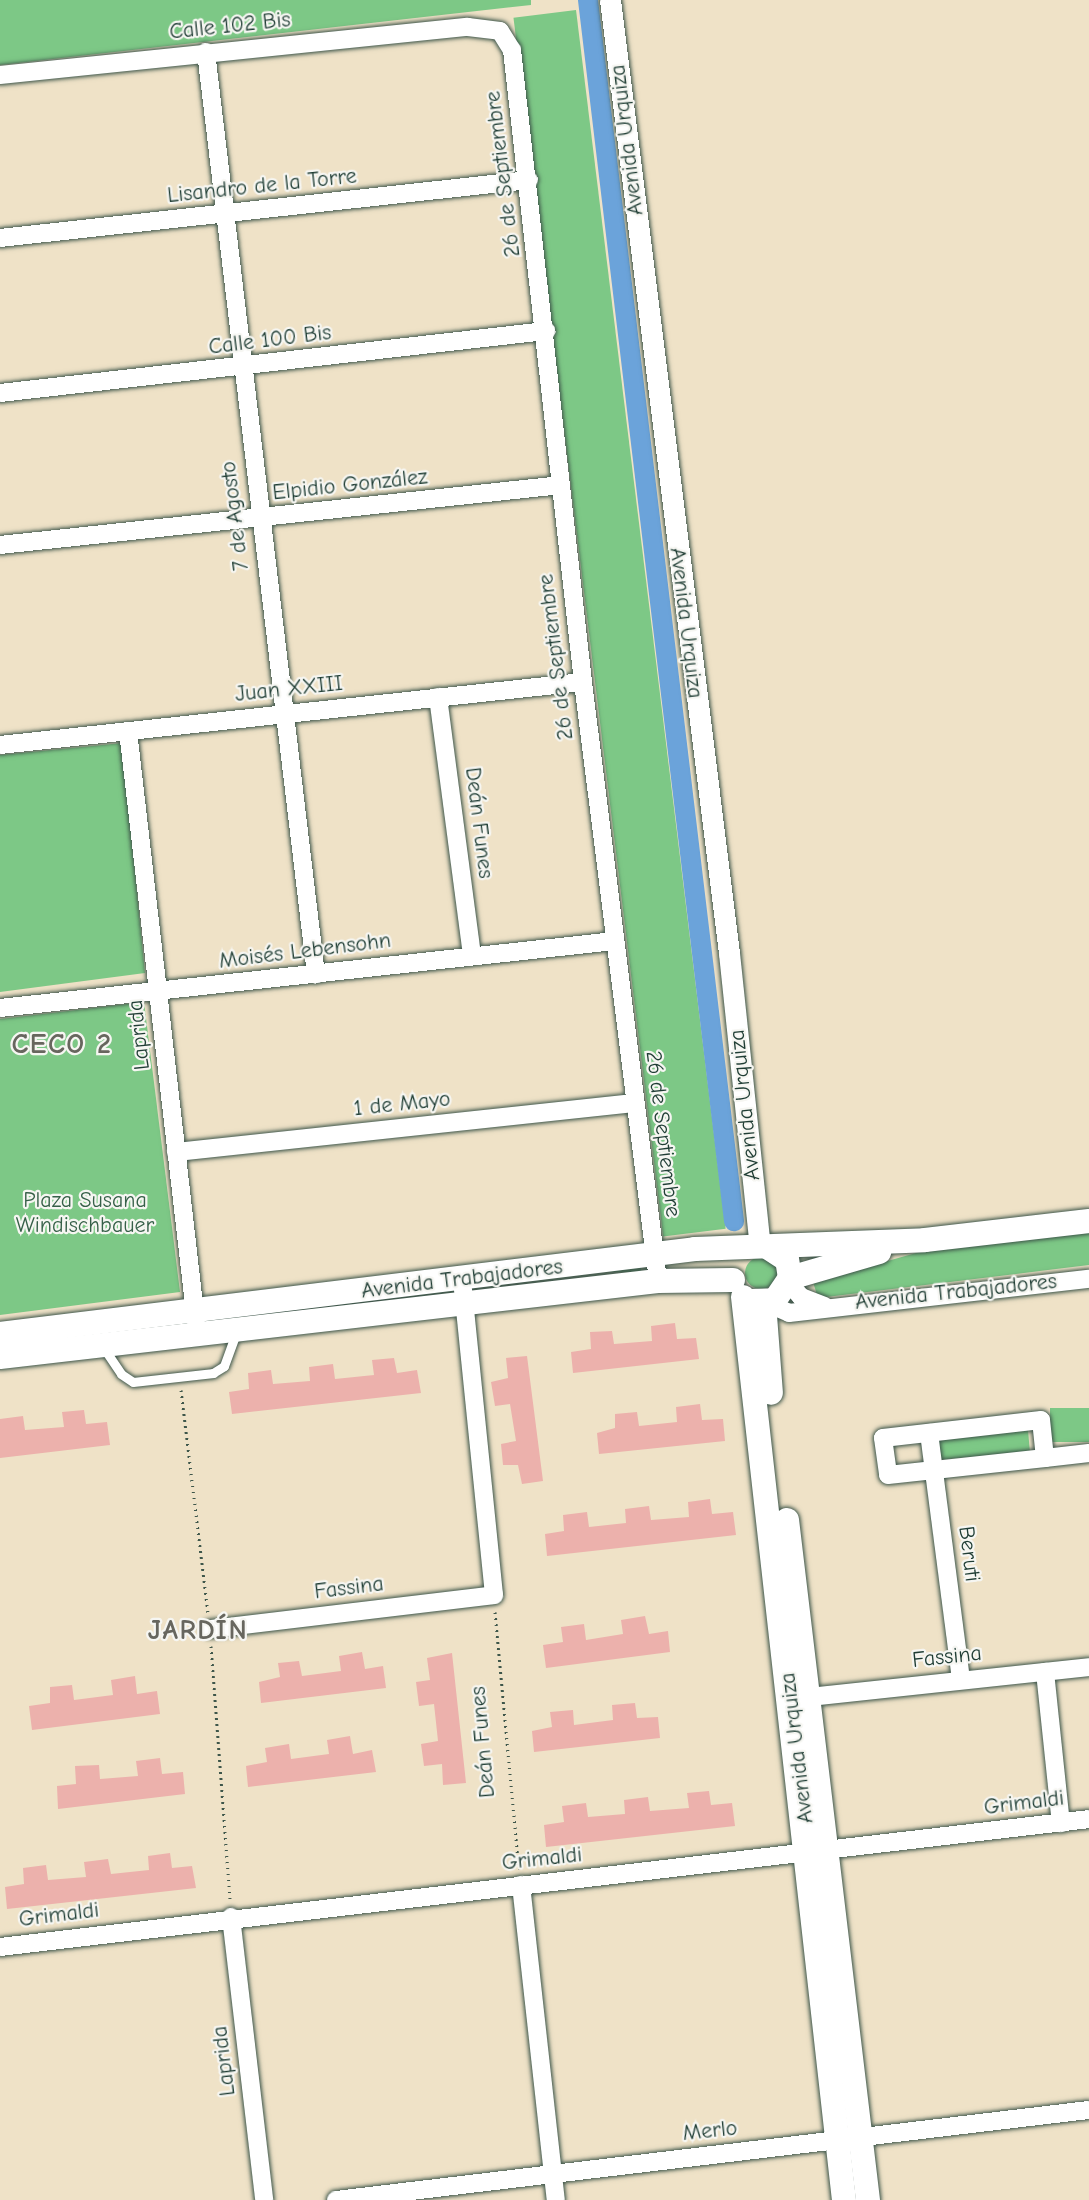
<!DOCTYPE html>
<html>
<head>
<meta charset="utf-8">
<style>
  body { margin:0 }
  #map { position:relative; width:1089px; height:2200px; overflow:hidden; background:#efe2c7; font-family:"Comic Neue",sans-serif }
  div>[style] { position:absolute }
  .green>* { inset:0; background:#7dc886; transform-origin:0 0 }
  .round { border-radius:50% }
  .canal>* { height:20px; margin:-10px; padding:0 10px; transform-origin:10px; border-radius:10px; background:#6ba3da }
  .building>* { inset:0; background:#ecb1ac }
  .path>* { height:3px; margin-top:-1.5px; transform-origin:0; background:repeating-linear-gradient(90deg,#3e564a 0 1.5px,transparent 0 6px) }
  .roads { filter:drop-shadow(0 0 2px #3e564a) drop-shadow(0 0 2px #3e564a) }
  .service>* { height:9px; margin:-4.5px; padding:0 4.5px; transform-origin:4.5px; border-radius:4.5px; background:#fff }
  .minor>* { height:18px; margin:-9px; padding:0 9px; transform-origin:9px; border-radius:9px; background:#fff }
  .tertiary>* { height:21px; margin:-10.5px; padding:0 10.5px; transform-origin:10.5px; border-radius:10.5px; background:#fff }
  .secondary>* { height:24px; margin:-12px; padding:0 12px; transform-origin:12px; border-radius:12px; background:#fff }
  span { translate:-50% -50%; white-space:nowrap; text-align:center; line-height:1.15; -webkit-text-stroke:4.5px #f6f6f2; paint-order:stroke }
  .street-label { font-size:22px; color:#1f3d34 }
  .park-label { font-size:22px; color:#366048 }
  .district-label { font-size:28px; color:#67665e; font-weight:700; letter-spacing:1.5px }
</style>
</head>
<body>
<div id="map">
  <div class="green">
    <div style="clip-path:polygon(0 0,531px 0,531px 5px,0 65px)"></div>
    <div style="left:576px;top:10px;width:1228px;height:63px;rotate:83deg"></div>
    <div style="clip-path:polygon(122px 743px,145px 973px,0 992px,0 755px)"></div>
    <div style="clip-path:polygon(144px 1002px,180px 1292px,0 1315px,0 1019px)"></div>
    <div style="clip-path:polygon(1089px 1231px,1089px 1265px,818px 1298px,813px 1282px,923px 1251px)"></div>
    <div class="round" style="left:745px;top:1257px;width:32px;height:32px"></div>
    <div style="left:641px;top:1267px;width:5px;height:146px;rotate:90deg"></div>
    <div style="left:1089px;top:1408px;width:34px;height:39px;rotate:90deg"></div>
    <div style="left:1028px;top:1430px;width:22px;height:90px;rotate:85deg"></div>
  </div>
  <div class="canal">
    <div style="left:588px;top:0;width:1230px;rotate:83.18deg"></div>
  </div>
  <div class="building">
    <div style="clip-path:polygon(675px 1323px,677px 1339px,696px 1338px,699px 1359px,573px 1373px,571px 1352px,591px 1349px,590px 1332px,612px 1331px,614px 1344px,652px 1341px,651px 1326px)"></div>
    <div style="clip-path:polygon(527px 1356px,543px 1481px,522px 1484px,518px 1465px,503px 1465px,501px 1444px,516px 1441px,510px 1404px,495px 1406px,491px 1382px,508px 1378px,506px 1358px)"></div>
    <div style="clip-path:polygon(394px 1358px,397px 1373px,417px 1370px,421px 1393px,232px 1414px,229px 1392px,249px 1389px,248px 1373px,271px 1370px,273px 1384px,310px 1381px,309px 1367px,333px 1364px,335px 1379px,374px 1375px,372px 1360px)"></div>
    <div style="clip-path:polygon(700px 1404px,702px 1420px,723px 1419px,725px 1441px,599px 1454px,597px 1433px,615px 1428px,615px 1414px,637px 1412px,639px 1426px,677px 1422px,676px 1407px)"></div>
    <div style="clip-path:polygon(84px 1410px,86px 1424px,107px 1422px,110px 1445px,0 1458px,0 1419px,23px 1416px,25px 1430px,64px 1427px,62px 1412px)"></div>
    <div style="clip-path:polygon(710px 1499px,712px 1514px,733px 1512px,736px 1535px,547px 1556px,545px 1534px,564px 1531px,563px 1515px,587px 1512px,589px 1527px,626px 1523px,625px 1509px,649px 1506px,651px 1520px,689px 1517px,688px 1502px)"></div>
    <div style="clip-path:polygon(645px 1616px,649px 1634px,668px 1631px,670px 1652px,546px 1668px,543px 1645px,563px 1642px,561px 1627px,584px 1624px,586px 1640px,623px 1634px,621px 1620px)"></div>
    <div style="clip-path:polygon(362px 1652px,365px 1669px,383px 1666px,386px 1688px,261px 1703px,259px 1682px,280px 1677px,278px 1663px,299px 1661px,302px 1676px,341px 1671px,339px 1656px)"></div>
    <div style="clip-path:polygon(452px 1653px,466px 1783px,443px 1785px,442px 1764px,424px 1766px,421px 1744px,438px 1741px,434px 1704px,419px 1706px,416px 1682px,430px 1680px,427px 1658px)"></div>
    <div style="clip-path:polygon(135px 1676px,137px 1694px,157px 1691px,160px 1714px,32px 1730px,29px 1706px,50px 1703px,50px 1687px,72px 1685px,74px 1700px,113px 1695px,111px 1680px)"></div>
    <div style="clip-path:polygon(635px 1703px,637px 1718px,658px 1717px,660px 1738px,534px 1752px,532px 1731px,552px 1727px,550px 1712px,573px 1710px,574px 1725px,613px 1720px,612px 1705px)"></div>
    <div style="clip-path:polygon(350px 1736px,353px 1754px,372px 1750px,376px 1772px,248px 1787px,246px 1766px,267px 1762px,265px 1748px,289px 1744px,291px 1759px,329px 1754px,327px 1740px)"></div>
    <div style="clip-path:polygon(160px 1758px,162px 1774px,183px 1772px,185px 1794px,58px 1809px,57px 1786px,76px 1784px,75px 1766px,99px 1765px,100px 1779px,138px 1776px,136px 1761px)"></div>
    <div style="clip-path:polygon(709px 1791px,711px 1805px,732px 1803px,735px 1826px,546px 1847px,544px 1825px,564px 1822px,562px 1806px,586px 1803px,588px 1817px,625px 1814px,624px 1800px,648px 1797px,650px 1811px,689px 1808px,687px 1793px)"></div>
    <div style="clip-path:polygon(170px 1853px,172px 1868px,192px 1866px,196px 1888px,7px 1909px,5px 1887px,24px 1884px,23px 1868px,46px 1865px,48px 1880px,86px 1877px,84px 1862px,108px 1859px,111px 1874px,149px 1870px,148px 1856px)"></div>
  </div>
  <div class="path">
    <div style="left:181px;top:1390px;width:224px;rotate:83.1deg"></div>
    <div style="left:495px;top:1612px;width:258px;rotate:84.7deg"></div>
    <div style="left:211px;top:1646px;width:255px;rotate:85.7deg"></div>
  </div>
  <div class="roads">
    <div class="service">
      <div style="left:103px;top:1347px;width:32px;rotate:56deg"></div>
      <div style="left:121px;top:1374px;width:14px;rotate:34deg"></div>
      <div style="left:133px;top:1382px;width:81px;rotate:-6.4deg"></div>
      <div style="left:213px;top:1373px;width:13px;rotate:-32deg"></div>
      <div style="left:224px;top:1366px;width:35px;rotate:-70deg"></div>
    </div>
    <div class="minor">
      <div style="left:206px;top:52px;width:929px;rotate:83.2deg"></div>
      <div style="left:0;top:75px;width:470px;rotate:-5.9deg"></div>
      <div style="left:468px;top:27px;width:32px;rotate:7deg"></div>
      <div style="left:500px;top:31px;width:22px;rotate:58deg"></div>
      <div style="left:512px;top:50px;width:636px;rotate:83.59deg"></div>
      <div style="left:583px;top:682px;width:604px;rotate:82.86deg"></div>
      <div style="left:0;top:238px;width:532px;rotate:-6.26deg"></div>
      <div style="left:0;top:393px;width:550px;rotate:-6.48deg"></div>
      <div style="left:0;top:545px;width:564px;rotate:-6.1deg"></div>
      <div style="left:438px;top:697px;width:261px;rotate:82.5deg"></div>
      <div style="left:128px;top:731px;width:594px;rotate:83.43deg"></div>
      <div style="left:0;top:745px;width:586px;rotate:-6.17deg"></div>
      <div style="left:0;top:1008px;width:619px;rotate:-6.22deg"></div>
      <div style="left:176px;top:1152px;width:461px;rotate:-6.1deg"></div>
      <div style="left:789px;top:1283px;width:18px;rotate:49deg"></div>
      <div style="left:801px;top:1297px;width:25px;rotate:21deg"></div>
      <div style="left:766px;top:1303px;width:25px;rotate:23deg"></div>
      <div style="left:789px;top:1313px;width:302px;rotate:-6.5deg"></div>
      <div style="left:929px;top:1433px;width:249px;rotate:82.6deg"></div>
      <div style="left:1045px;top:1458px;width:38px;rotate:-96deg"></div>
      <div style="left:1041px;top:1420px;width:159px;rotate:173.5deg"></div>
      <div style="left:883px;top:1438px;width:37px;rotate:82deg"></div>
      <div style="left:888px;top:1475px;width:158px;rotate:-6.2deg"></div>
      <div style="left:1045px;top:1458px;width:44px;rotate:-6.5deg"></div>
      <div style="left:210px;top:1629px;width:286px;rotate:-6.8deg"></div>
      <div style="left:494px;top:1595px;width:318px;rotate:-95.8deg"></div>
      <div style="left:1045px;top:1672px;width:152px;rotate:84deg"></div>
      <div style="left:809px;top:1697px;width:282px;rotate:-6.1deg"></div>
      <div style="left:521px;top:1885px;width:317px;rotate:83.7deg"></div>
      <div style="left:231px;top:1917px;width:285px;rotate:83.3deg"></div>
      <div style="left:0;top:1947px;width:1096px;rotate:-6.7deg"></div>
      <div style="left:336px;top:2200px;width:758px;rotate:-6.82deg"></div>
    </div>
    <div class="tertiary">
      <div style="left:610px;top:0;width:960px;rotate:82.88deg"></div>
      <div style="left:729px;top:953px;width:295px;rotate:84deg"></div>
    </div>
    <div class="secondary">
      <div style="left:790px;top:1278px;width:93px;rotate:-16.3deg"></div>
      <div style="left:743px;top:1297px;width:909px;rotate:83.62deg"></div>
      <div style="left:751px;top:1301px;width:24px;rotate:-2deg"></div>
      <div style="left:775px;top:1300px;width:27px;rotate:-56deg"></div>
      <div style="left:790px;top:1278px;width:18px;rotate:-99deg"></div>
      <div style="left:787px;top:1260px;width:27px;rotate:-147deg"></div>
      <div style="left:764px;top:1303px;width:90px;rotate:85.6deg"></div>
      <div style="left:0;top:1334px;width:700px;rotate:-6.97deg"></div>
      <div style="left:695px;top:1249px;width:230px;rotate:-2.2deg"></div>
      <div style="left:925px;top:1240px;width:165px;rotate:-6.6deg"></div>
      <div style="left:0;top:1357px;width:662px;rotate:-6.59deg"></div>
      <div style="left:658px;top:1281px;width:75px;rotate:-0.8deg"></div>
      <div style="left:787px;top:1520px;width:685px;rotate:83.21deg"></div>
    </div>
  </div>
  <div class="street-label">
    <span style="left:230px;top:26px;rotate:-6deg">Calle 102 Bis</span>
    <span style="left:627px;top:140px;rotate:-97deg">Avenida Urquiza</span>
    <span style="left:503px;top:174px;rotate:-97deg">26 de Septiembre</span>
    <span style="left:262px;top:186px;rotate:-6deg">Lisandro de la Torre</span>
    <span style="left:270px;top:340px;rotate:-7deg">Calle 100 Bis</span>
    <span style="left:350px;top:485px;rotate:-6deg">Elpidio González</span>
    <span style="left:235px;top:516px;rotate:-97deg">7 de Agosto</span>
    <span style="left:686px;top:623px;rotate:83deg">Avenida Urquiza</span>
    <span style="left:556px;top:657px;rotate:-97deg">26 de Septiembre</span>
    <span style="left:289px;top:689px;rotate:-6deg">Juan XXIII</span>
    <span style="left:479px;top:823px;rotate:83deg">Deán Funes</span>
    <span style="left:305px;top:951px;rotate:-7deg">Moisés Lebensohn</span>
    <span style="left:139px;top:1035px;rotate:-96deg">Laprida</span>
    <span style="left:402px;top:1104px;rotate:-6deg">1 de Mayo</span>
    <span style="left:745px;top:1105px;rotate:-96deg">Avenida Urquiza</span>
    <span style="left:663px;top:1134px;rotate:83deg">26 de Septiembre</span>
    <span style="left:462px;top:1279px;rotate:-7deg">Avenida Trabajadores</span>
    <span style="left:956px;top:1292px;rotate:-6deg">Avenida Trabajadores</span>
    <span style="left:969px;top:1554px;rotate:83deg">Beruti</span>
    <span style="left:349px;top:1588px;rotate:-7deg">Fassina</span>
    <span style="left:947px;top:1657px;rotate:-6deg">Fassina</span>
    <span style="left:483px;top:1742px;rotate:-95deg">Deán Funes</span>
    <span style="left:797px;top:1748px;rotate:-97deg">Avenida Urquiza</span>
    <span style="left:1024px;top:1803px;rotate:-7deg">Grimaldi</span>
    <span style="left:542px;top:1859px;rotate:-6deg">Grimaldi</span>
    <span style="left:59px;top:1915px;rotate:-7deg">Grimaldi</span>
    <span style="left:224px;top:2061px;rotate:-97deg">Laprida</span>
    <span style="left:710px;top:2131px;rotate:-6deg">Merlo</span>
  </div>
  <div class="park-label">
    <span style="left:85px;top:1213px">Plaza Susana<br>Windischbauer</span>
  </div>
  <div class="district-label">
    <span style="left:62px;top:1044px">CECO 2</span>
    <span style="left:198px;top:1630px">JARDÍN</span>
  </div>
</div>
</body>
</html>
